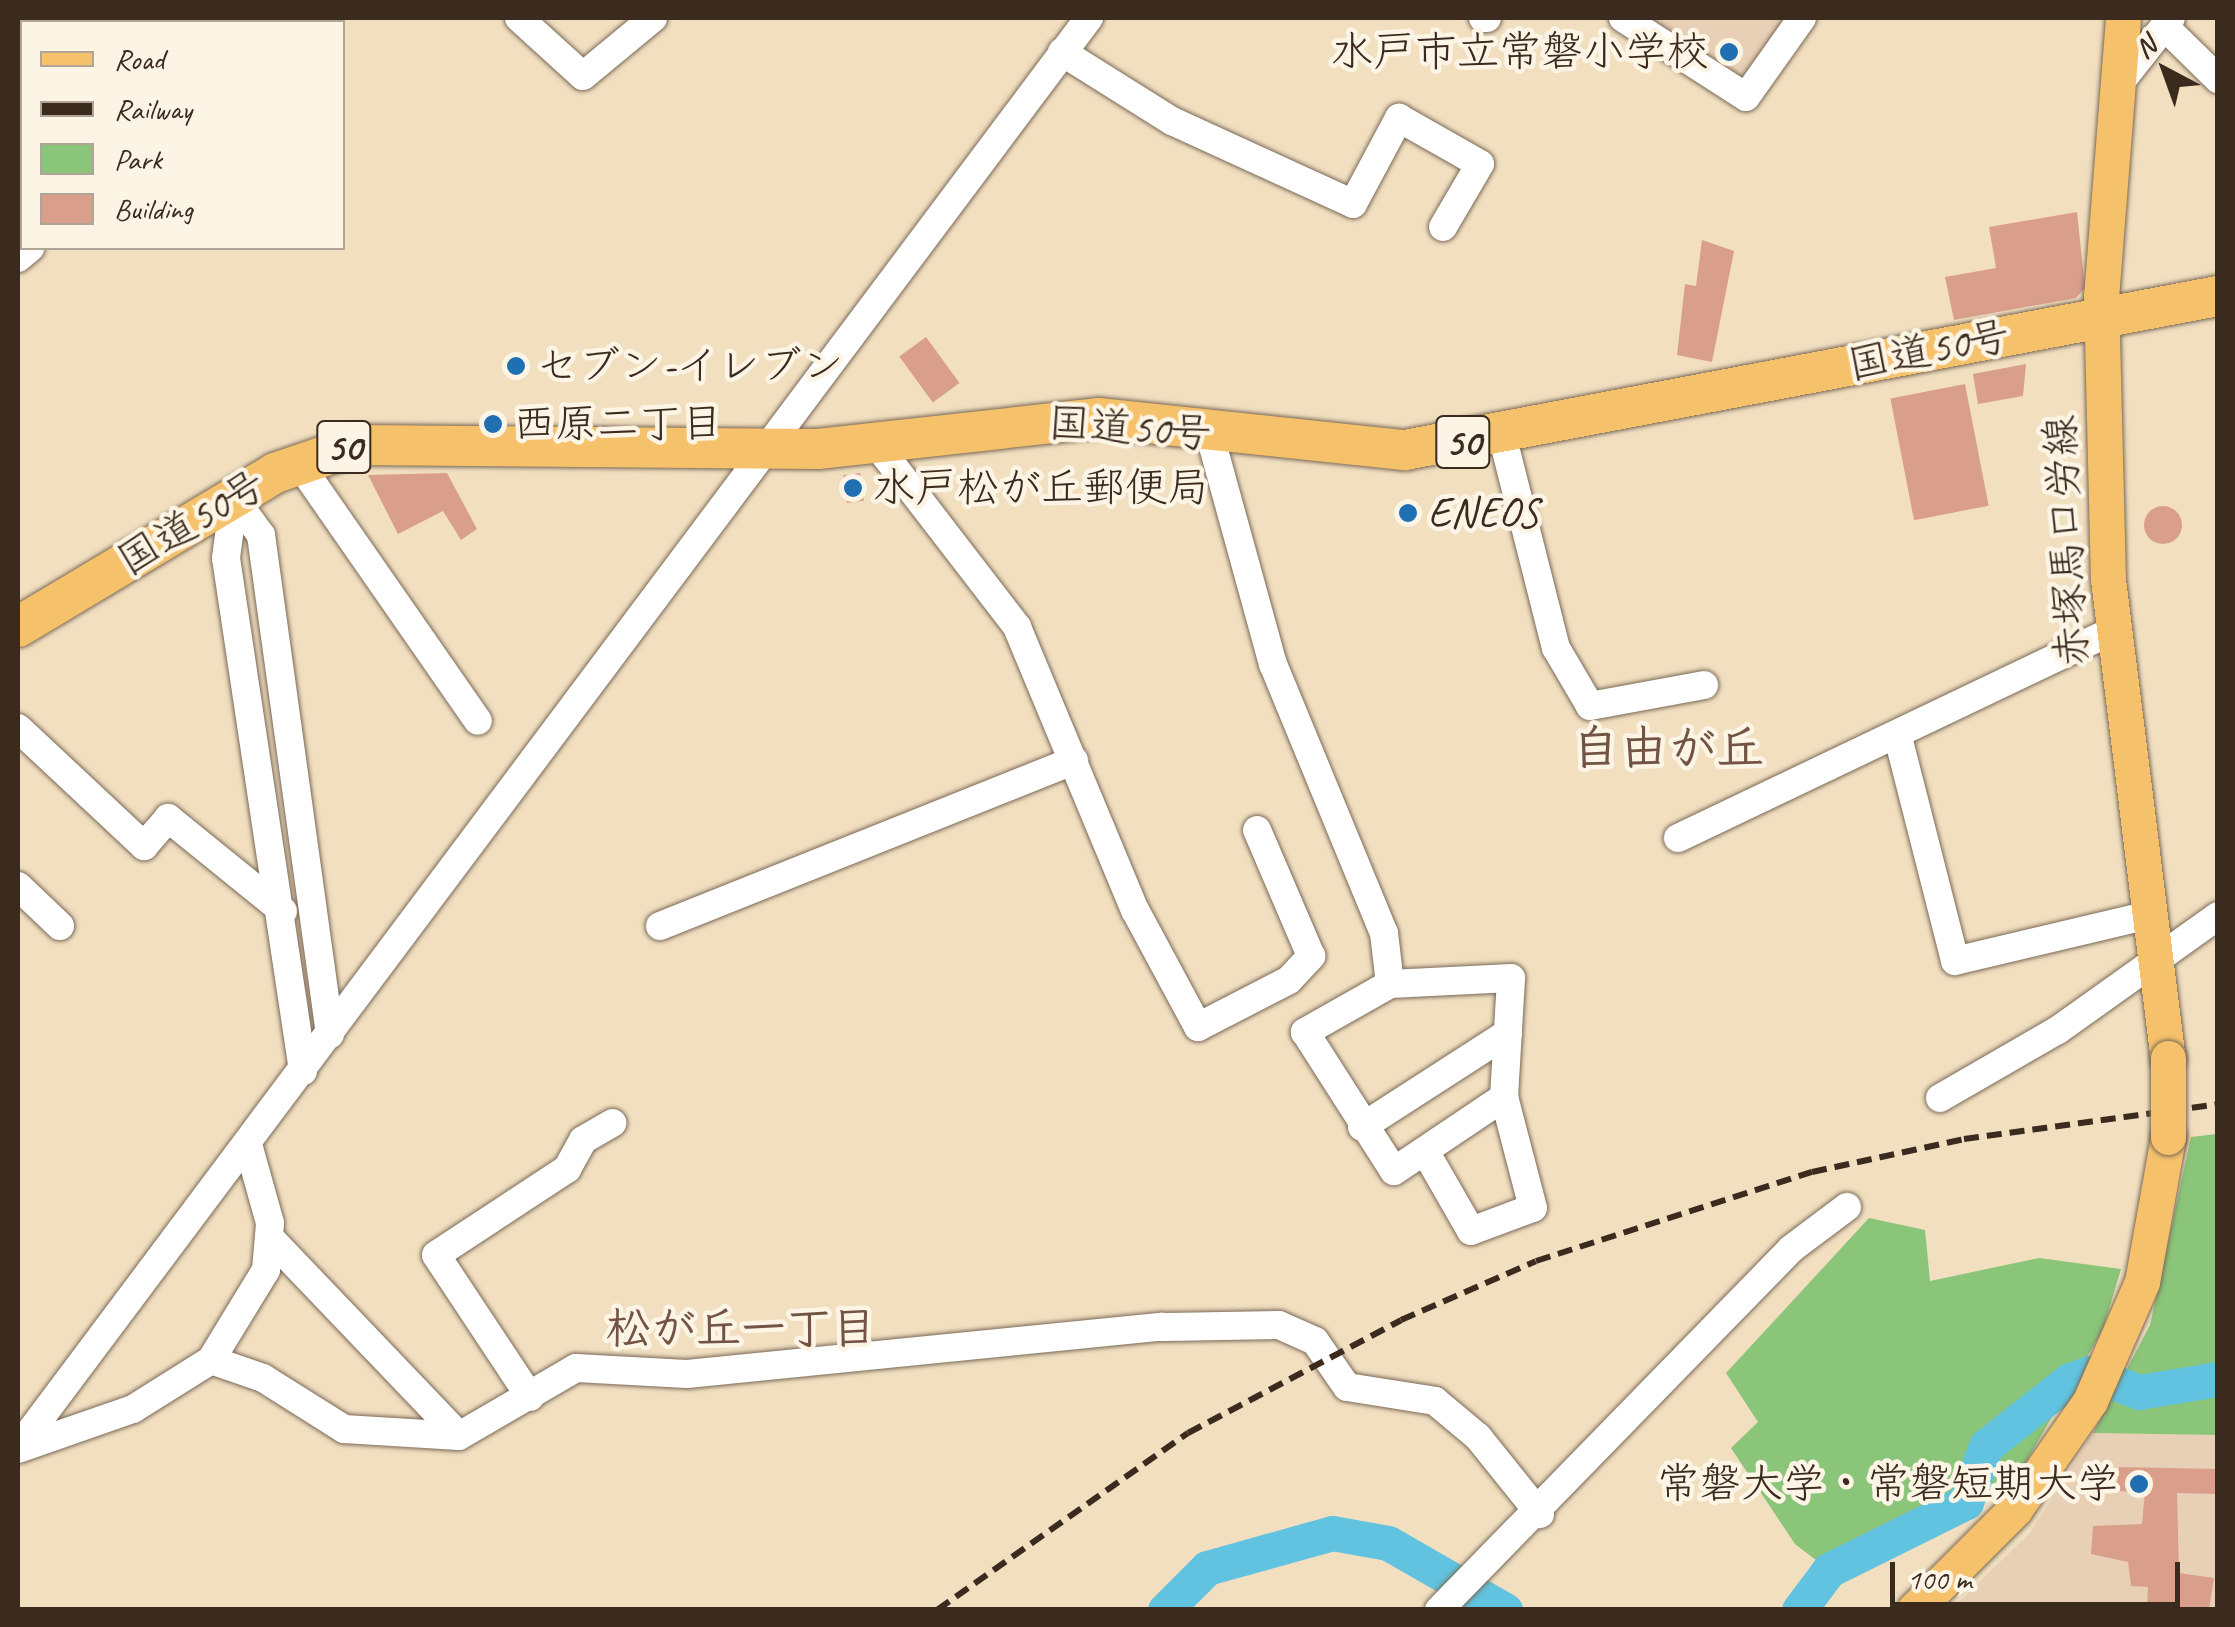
<!DOCTYPE html>
<html>
<head>
<meta charset="utf-8">
<style>
  body { margin:0 }
  #map { position:relative; width:2235px; height:1627px; overflow:hidden; background:#f1dfc0; font-family:Caveat,"Klee One",sans-serif }
  div>[style] { position:absolute }
  .built>* { inset:0; background:#e7d0b5 }
  .green>* { inset:0; background:#8ac57a }
  .river>* { height:35px; margin:-17.5px; padding:0 17.5px; transform-origin:17.5px; border-radius:17.5px; background:#61c3df }
  .building>* { inset:0; background:#da9f8a; transform-origin:0 0 }
  .round { border-radius:50% }
  .roads { filter:drop-shadow(0 0 2px #7b6957) drop-shadow(0 0 2px #7b6957) }
  .minor>* { height:28px; margin:-14px; padding:0 14px; transform-origin:14px; border-radius:14px; background:#fff }
  .major>* { height:35px; margin:-17.5px; padding:0 17.5px; transform-origin:17.5px; border-radius:17.5px; background:#f5c16b }
  .highway>* { height:40px; margin:-20px; padding:0 20px; transform-origin:20px; border-radius:20px; background:#f5c16b }
  .rail>* { height:6px; margin-top:-3px; transform-origin:0; background:repeating-linear-gradient(90deg,#3b2a1e 0 15px,transparent 0 23px) }
  .bridges { filter:drop-shadow(0 0 2px #7b6957) drop-shadow(0 0 2px #7b6957) }
  .major-bridge>* { height:35px; margin:-17.5px; padding:0 17.5px; transform-origin:17.5px; border-radius:17.5px; background:#f5c16b }
  .dots>* { width:28px; height:28px; translate:-50% -50%; box-sizing:border-box; border:5px solid #fcf5e5; border-radius:50% }
  span { translate:-50% -50%; white-space:nowrap; text-align:center; line-height:1.15; -webkit-text-stroke:9px #fcf5e5; paint-order:stroke }
  .shield-label span { padding:2px 8px; background:#fcf5e5; border:2px solid; border-radius:8px; -webkit-text-stroke-width:0 }
  .shield-label { font-size:40px; color:#3b2a1e; font-weight:700 }
  .poi-label { font-size:42px; color:#3b2a1e }
  .right { translate:-100% -50%; text-align:right }
  .left { translate:0 -50%; text-align:left }
  .street-label { font-size:42px; color:#3b2a1e }
  .neighbourhood-label { font-size:45px; color:#735344; font-weight:700 }
  .quarter-label { font-size:48px; color:#735344; font-weight:700 }
  .frame { position:absolute; inset:0; border:20px solid #3b2a1e; pointer-events:none }
  .legend { position:absolute; left:20px; top:20px; width:325px; height:230px; box-sizing:border-box; background:#fcf5e5; border:2px solid #afa495; margin:0; padding:12px 18px; list-style:none; font-size:30px; color:#3b2a1e }
  .legend li { display:flex; align-items:center; gap:20px; height:50px }
  .legend b { width:50px; border:2px solid #afa495 }
  .north { position:absolute; left:2115px; top:20px; width:100px; height:100px; -webkit-text-stroke:8px #fcf5e5; paint-order:stroke; rotate:319deg; font-size:28px; font-weight:700; line-height:40px; text-align:center; color:#3b2a1e }
  .north::after { content:''; display:block; margin:auto; width:35px; height:45px; background:#3b2a1e; clip-path:polygon(50% 0,100% 100%,50% 72%,0 100%) }
  .scale { position:absolute; left:1890px; top:1562px; width:290px; height:45px; box-sizing:border-box; border:5px solid #3b2a1e; border-top:0; padding-left:12px; font-size:30px; line-height:35px; white-space:nowrap; color:#3b2a1e; -webkit-text-stroke:8px #fcf5e5; paint-order:stroke }
</style>
</head>
<body>
<div id="map">
  <div class="built">
    <div style="clip-path:polygon(1638px 18px,1790px 18px,1743px 86px)"></div>
    <div style="clip-path:polygon(2093px 1433px,2217px 1435px,2217px 1609px,1950px 1610px,2030px 1533px)"></div>
  </div>
  <div class="green">
    <div style="clip-path:polygon(2217px 1134px,2217px 1435px,2093px 1433px,2150px 1325px,2191px 1137px)"></div>
    <div style="clip-path:polygon(1869px 1218px,1925px 1230px,1930px 1281px,2039px 1258px,2121px 1269px,2103px 1329px,2019px 1474px,1921px 1510px,1825px 1567px,1795px 1544px,1731px 1448px,1758px 1422px,1726px 1373px)"></div>
  </div>
  <div class="river">
    <div style="left:1165px;top:1610px;width:59px;rotate:-45deg"></div>
    <div style="left:1207px;top:1568px;width:130px;rotate:-15.6deg"></div>
    <div style="left:1332px;top:1533px;width:57px;rotate:10.1deg"></div>
    <div style="left:1388px;top:1543px;width:135px;rotate:29.8deg"></div>
    <div style="left:1799px;top:1610px;width:50px;rotate:-53.1deg"></div>
    <div style="left:1829px;top:1570px;width:153px;rotate:-26.4deg"></div>
    <div style="left:1966px;top:1502px;width:59px;rotate:-70.3deg"></div>
    <div style="left:1986px;top:1446px;width:107px;rotate:-38.2deg"></div>
    <div style="left:2070px;top:1380px;width:21px;rotate:-19deg"></div>
    <div style="left:2090px;top:1373px;width:53px;rotate:21.2deg"></div>
    <div style="left:2139px;top:1392px;width:80px;rotate:-9.3deg"></div>
  </div>
  <div class="building">
    <div style="clip-path:polygon(2077px 212px,2085px 288px,2076px 298px,1954px 320px,1945px 277px,1996px 268px,1989px 227px)"></div>
    <div style="clip-path:polygon(1702px 240px,1734px 251px,1712px 362px,1677px 355px,1685px 284px,1696px 286px)"></div>
    <div style="left:926px;top:337px;width:57px;height:33px;rotate:54deg"></div>
    <div style="clip-path:polygon(2026px 364px,2023px 396px,1978px 404px,1973px 374px)"></div>
    <div style="left:1965px;top:384px;width:124px;height:76px;rotate:79deg"></div>
    <div style="clip-path:polygon(447px 473px,477px 529px,461px 540px,443px 511px,398px 534px,368px 475px)"></div>
    <div style="left:860px;top:473px;width:28px;height:17px;rotate:82deg"></div>
    <div class="round" style="left:2144px;top:506px;width:38px;height:38px"></div>
    <div style="clip-path:polygon(2119px 1467px,2218px 1469px,2218px 1494px,2177px 1493px,2179px 1573px,2214px 1578px,2209px 1610px,2147px 1610px,2148px 1587px,2131px 1586px,2128px 1562px,2091px 1554px,2093px 1526px,2142px 1524px,2145px 1492px,2116px 1491px)"></div>
  </div>
  <div class="roads">
    <div class="minor">
      <div style="left:519px;top:18px;width:86px;rotate:42.2deg"></div>
      <div style="left:583px;top:76px;width:91px;rotate:-39.6deg"></div>
      <div style="left:1483px;top:18px;width:4px"></div>
      <div style="left:1623px;top:18px;width:146px;rotate:32.7deg"></div>
      <div style="left:1746px;top:97px;width:97px;rotate:-54.7deg"></div>
      <div style="left:274px;top:22px;width:6px;rotate:-39deg"></div>
      <div style="left:2164px;top:26px;width:76px;rotate:44.5deg"></div>
      <div style="left:1062px;top:52px;width:130px;rotate:32.1deg"></div>
      <div style="left:1172px;top:121px;width:199px;rotate:24.6deg"></div>
      <div style="left:1353px;top:204px;width:98px;rotate:-61.9deg"></div>
      <div style="left:1399px;top:118px;width:93px;rotate:29.6deg"></div>
      <div style="left:1480px;top:164px;width:73px;rotate:120.4deg"></div>
      <div style="left:2118px;top:85px;width:85px;rotate:-51.7deg"></div>
      <div style="left:18px;top:258px;width:16px;rotate:-40deg"></div>
      <div style="left:1209px;top:432px;width:241px;rotate:74.6deg"></div>
      <div style="left:1273px;top:664px;width:291px;rotate:67.6deg"></div>
      <div style="left:1384px;top:933px;width:51px;rotate:83.3deg"></div>
      <div style="left:1390px;top:984px;width:98px;rotate:150.5deg"></div>
      <div style="left:1305px;top:1032px;width:165px;rotate:57.4deg"></div>
      <div style="left:1394px;top:1171px;width:133px;rotate:-33.9deg"></div>
      <div style="left:1504px;top:1097px;width:119px;rotate:-86.6deg"></div>
      <div style="left:1511px;top:978px;width:121px;rotate:177.2deg"></div>
      <div style="left:1502px;top:435px;width:220px;rotate:75.8deg"></div>
      <div style="left:1556px;top:648px;width:67px;rotate:59.6deg"></div>
      <div style="left:1590px;top:706px;width:116px;rotate:-10.4deg"></div>
      <div style="left:877px;top:445px;width:230px;rotate:52.4deg"></div>
      <div style="left:1017px;top:627px;width:307px;rotate:67.4deg"></div>
      <div style="left:1135px;top:910px;width:133px;rotate:61.7deg"></div>
      <div style="left:1198px;top:1027px;width:102px;rotate:-27.3deg"></div>
      <div style="left:1289px;top:980px;width:33px;rotate:-47deg"></div>
      <div style="left:1311px;top:956px;width:137px;rotate:-113.2deg"></div>
      <div style="left:298px;top:462px;width:315px;rotate:55.2deg"></div>
      <div style="left:234px;top:498px;width:61px;rotate:97.6deg"></div>
      <div style="left:226px;top:558px;width:519px;rotate:81.46deg"></div>
      <div style="left:234px;top:498px;width:46px;rotate:53.9deg"></div>
      <div style="left:261px;top:535px;width:504px;rotate:82.13deg"></div>
      <div style="left:18px;top:728px;width:173px;rotate:43.1deg"></div>
      <div style="left:144px;top:846px;width:37px;rotate:-49deg"></div>
      <div style="left:168px;top:818px;width:148px;rotate:39deg"></div>
      <div style="left:1898px;top:737px;width:231px;rotate:75.7deg"></div>
      <div style="left:1955px;top:961px;width:199px;rotate:-13.3deg"></div>
      <div style="left:1678px;top:838px;width:481px;rotate:-25.5deg"></div>
      <div style="left:18px;top:886px;width:58px;rotate:43.6deg"></div>
      <div style="left:660px;top:926px;width:446px;rotate:-21.8deg"></div>
      <div style="left:1940px;top:1098px;width:136px;rotate:-30deg"></div>
      <div style="left:2058px;top:1030px;width:196px;rotate:-35.5deg"></div>
      <div style="left:1362px;top:1127px;width:174px;rotate:-32.8deg"></div>
      <div style="left:1425px;top:1151px;width:92px;rotate:60.1deg"></div>
      <div style="left:1471px;top:1231px;width:66px;rotate:-20.4deg"></div>
      <div style="left:1533px;top:1208px;width:115px;rotate:-104.6deg"></div>
      <div style="left:271px;top:1239px;width:272px;rotate:46.3deg"></div>
      <div style="left:211px;top:1360px;width:55px;rotate:19.1deg"></div>
      <div style="left:263px;top:1378px;width:96px;rotate:32.2deg"></div>
      <div style="left:344px;top:1429px;width:115px;rotate:3.5deg"></div>
      <div style="left:459px;top:1436px;width:135px;rotate:-30.2deg"></div>
      <div style="left:576px;top:1368px;width:111px;rotate:3.1deg"></div>
      <div style="left:687px;top:1374px;width:477px;rotate:-5.7deg"></div>
      <div style="left:1162px;top:1327px;width:117px;rotate:-1deg"></div>
      <div style="left:1279px;top:1325px;width:39px;rotate:24deg"></div>
      <div style="left:1315px;top:1341px;width:56px;rotate:55.2deg"></div>
      <div style="left:1347px;top:1387px;width:89px;rotate:9deg"></div>
      <div style="left:1435px;top:1401px;width:56px;rotate:39.9deg"></div>
      <div style="left:1478px;top:1437px;width:99px;rotate:51.2deg"></div>
      <div style="left:530px;top:1397px;width:170px;rotate:-123.5deg"></div>
      <div style="left:436px;top:1255px;width:157px;rotate:-33.3deg"></div>
      <div style="left:567px;top:1169px;width:33px;rotate:-61deg"></div>
      <div style="left:583px;top:1140px;width:34px;rotate:-30deg"></div>
      <div style="left:18px;top:1448px;width:1787px;rotate:-53.17deg"></div>
      <div style="left:18px;top:1449px;width:122px;rotate:-19.2deg"></div>
      <div style="left:133px;top:1409px;width:92px;rotate:-32.1deg"></div>
      <div style="left:211px;top:1360px;width:105px;rotate:-58.6deg"></div>
      <div style="left:266px;top:1270px;width:47px;rotate:-85.1deg"></div>
      <div style="left:270px;top:1223px;width:82px;rotate:-105.6deg"></div>
      <div style="left:1439px;top:1610px;width:504px;rotate:-45.72deg"></div>
      <div style="left:1791px;top:1249px;width:70px;rotate:-36.9deg"></div>
    </div>
    <div class="major">
      <div style="left:2123px;top:18px;width:278px;rotate:94.5deg"></div>
      <div style="left:2101px;top:295px;width:284px;rotate:88.6deg"></div>
      <div style="left:2108px;top:579px;width:483px;rotate:82.9deg"></div>
      <div style="left:1914px;top:1610px;width:143px;rotate:-45deg"></div>
      <div style="left:2015px;top:1509px;width:131px;rotate:-55.2deg"></div>
      <div style="left:2090px;top:1401px;width:130px;rotate:-66.4deg"></div>
      <div style="left:2142px;top:1282px;width:147px;rotate:-79.8deg"></div>
    </div>
    <div class="highway">
      <div style="left:18px;top:627px;width:300px;rotate:-30.9deg"></div>
      <div style="left:275px;top:473px;width:87px;rotate:-18.9deg"></div>
      <div style="left:357px;top:445px;width:461px;rotate:0.5deg"></div>
      <div style="left:818px;top:449px;width:283px;rotate:-6.3deg"></div>
      <div style="left:1099px;top:418px;width:308px;rotate:6deg"></div>
      <div style="left:1405px;top:450px;width:827px;rotate:-10.73deg"></div>
    </div>
  </div>
  <div class="rail">
    <div style="left:937px;top:1610px;width:307px;rotate:-35.2deg"></div>
    <div style="left:1188px;top:1433px;width:241px;rotate:-27.9deg"></div>
    <div style="left:1401px;top:1320px;width:147px;rotate:-23.6deg"></div>
    <div style="left:1536px;top:1261px;width:290px;rotate:-17.9deg"></div>
    <div style="left:1812px;top:1172px;width:156px;rotate:-12.2deg"></div>
    <div style="left:1964px;top:1139px;width:256px;rotate:-7.8deg"></div>
  </div>
  <div class="bridges">
    <div class="major-bridge">
      <div style="left:2168px;top:1058px;width:79px;rotate:90deg"></div>
    </div>
  </div>
  <div class="dots">
    <div style="left:1729px;top:52px;background:#1f6fb2"></div>
    <div style="left:516px;top:366px;background:#1f6fb2"></div>
    <div style="left:493px;top:424px;background:#1f6fb2"></div>
    <div style="left:853px;top:488px;background:#1f6fb2"></div>
    <div style="left:1408px;top:513px;background:#1f6fb2"></div>
    <div style="left:2139px;top:1484px;background:#1f6fb2"></div>
  </div>
  <div class="shield-label">
    <span style="left:1463px;top:442px">50</span>
    <span style="left:344px;top:447px">50</span>
  </div>
  <div class="poi-label">
    <span class="right" style="left:1709px;top:52px">水戸市立常磐小学校</span>
    <span class="left" style="left:536px;top:366px">セブン-イレブン</span>
    <span class="left" style="left:513px;top:424px">西原二丁目</span>
    <span class="left" style="left:873px;top:488px">水戸松が丘郵便局</span>
    <span class="left" style="left:1428px;top:513px">ENEOS</span>
    <span class="right" style="left:2119px;top:1484px">常磐大学・常磐短期大学</span>
  </div>
  <div class="street-label">
    <span style="left:1929px;top:351px;rotate:-11deg">国道50号</span>
    <span style="left:1130px;top:429px;rotate:4deg">国道50号</span>
    <span style="left:192px;top:523px;rotate:-31deg">国道50号</span>
    <span style="left:2067px;top:541px;rotate:-93deg">赤塚馬口労線</span>
  </div>
  <div class="neighbourhood-label">
    <span style="left:741px;top:1329px">松が丘一丁目</span>
  </div>
  <div class="quarter-label">
    <span style="left:1668px;top:749px">自由が丘</span>
  </div>
  <div class="frame"></div>
  <ul class="legend">
  <li><b style="height:12px;background:#f5c16b"></b>Road</li>
  <li><b style="height:12px;background:#3b2a1e"></b>Railway</li>
  <li><b style="height:28px;background:#8ac57a"></b>Park</li>
  <li><b style="height:28px;background:#da9f8a"></b>Building</li>
  </ul>
  <div class="north">N</div>
  <div class="scale">100 m</div>
</div>
</body>
</html>
